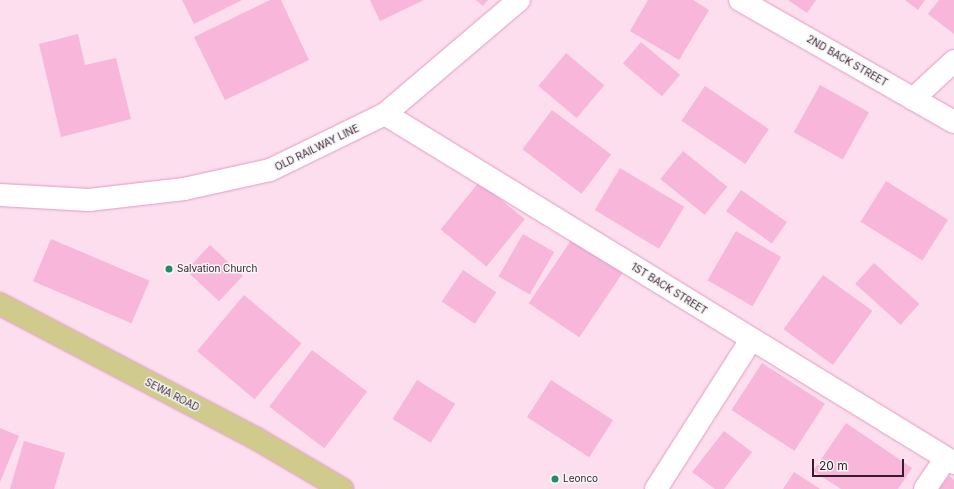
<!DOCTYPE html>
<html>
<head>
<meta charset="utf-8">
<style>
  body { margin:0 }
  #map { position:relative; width:954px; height:489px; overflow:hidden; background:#fcdeee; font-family:Inter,sans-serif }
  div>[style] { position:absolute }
  .building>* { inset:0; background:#f7b6da; transform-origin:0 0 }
  .roads { filter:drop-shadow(0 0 1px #e19bc2) drop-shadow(0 0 1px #e19bc2) }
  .street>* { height:22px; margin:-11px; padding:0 11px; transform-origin:11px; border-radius:11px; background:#fff }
  .secondary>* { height:22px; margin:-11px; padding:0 11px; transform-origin:11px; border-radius:11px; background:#fff }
  .primary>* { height:22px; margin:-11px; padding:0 11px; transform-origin:11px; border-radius:11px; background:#d0cb8d }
  .dots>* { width:11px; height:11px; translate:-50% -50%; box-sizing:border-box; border:2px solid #f5f5f5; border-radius:50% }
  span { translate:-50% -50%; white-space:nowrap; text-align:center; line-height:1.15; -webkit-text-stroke:3px #f5f5f5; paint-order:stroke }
  .street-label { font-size:10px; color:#371d2c }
  .poi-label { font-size:10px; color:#371d2c }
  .left { translate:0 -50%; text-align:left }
  .scale { position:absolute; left:812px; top:459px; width:92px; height:18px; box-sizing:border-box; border:2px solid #371d2c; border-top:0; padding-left:5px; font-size:12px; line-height:14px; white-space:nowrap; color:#371d2c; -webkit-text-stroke:3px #f5f5f5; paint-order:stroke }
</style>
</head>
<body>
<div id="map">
  <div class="building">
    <div style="clip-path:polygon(182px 0,242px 0,194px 24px)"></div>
    <div style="clip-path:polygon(270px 0,281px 0,309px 60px,225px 100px,194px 37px)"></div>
    <div style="clip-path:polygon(370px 0,424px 0,380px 21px)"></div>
    <div style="clip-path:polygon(476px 0,488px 0,483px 6px)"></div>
    <div style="clip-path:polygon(648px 0,693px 0,709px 10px,679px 60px,630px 31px)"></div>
    <div style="clip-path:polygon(788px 0,816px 0,807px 13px)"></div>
    <div style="clip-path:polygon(905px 0,925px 0,918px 10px)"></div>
    <div style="clip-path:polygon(939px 0,954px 0,954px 34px,928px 14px)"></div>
    <div style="clip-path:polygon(78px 34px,85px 65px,116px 58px,131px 119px,61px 137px,39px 44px)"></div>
    <div style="left:641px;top:42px;width:51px;height:28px;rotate:40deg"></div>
    <div style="left:566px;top:53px;width:50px;height:43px;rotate:40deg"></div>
    <div style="left:820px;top:85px;width:56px;height:54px;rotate:29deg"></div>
    <div style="left:705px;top:86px;width:77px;height:42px;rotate:34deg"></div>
    <div style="left:552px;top:110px;width:74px;height:49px;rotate:37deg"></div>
    <div style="left:683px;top:151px;width:57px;height:36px;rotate:39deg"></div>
    <div style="left:620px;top:168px;width:75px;height:49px;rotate:31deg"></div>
    <div style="left:886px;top:181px;width:73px;height:48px;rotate:32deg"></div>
    <div style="left:479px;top:182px;width:59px;height:61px;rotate:39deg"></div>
    <div style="left:741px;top:190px;width:56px;height:26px;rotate:35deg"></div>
    <div style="left:736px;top:231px;width:52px;height:57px;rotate:30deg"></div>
    <div style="left:523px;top:234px;width:36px;height:49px;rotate:30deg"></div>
    <div style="left:574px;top:236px;width:61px;height:81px;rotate:34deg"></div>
    <div style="left:51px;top:239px;width:107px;height:46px;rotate:23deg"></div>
    <div style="left:210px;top:245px;width:45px;height:35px;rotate:43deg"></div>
    <div style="left:874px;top:263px;width:61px;height:28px;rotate:42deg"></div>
    <div style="left:463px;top:270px;width:40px;height:38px;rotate:34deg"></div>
    <div style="left:823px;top:275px;width:61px;height:67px;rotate:36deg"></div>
    <div style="left:244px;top:295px;width:75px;height:73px;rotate:40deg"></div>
    <div style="left:312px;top:350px;width:69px;height:71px;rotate:37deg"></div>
    <div style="left:762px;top:363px;width:75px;height:56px;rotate:33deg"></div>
    <div style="left:417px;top:380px;width:45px;height:46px;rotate:32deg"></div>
    <div style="left:551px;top:380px;width:74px;height:44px;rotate:33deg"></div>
    <div style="clip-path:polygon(846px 423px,912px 468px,898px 489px,841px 489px,813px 471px)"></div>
    <div style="clip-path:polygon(0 428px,19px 436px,0 482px)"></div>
    <div style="clip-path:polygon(724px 431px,752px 452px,724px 489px,715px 489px,692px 472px)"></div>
    <div style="clip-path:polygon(24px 441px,65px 453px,54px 489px,10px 489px)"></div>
    <div style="clip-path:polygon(794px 472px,820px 489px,783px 489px)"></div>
    <div style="clip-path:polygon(949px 476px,954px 480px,954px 489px,939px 489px)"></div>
  </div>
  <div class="roads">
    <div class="street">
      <div style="left:740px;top:0;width:246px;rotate:29.7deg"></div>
      <div style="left:913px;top:99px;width:56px;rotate:-42.8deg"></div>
      <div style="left:385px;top:114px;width:668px;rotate:31.52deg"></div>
      <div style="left:656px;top:489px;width:177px;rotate:-57.5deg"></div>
      <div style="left:925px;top:489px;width:37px;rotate:-56deg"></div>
    </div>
    <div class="secondary">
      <div style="left:0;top:195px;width:89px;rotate:3.2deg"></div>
      <div style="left:89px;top:200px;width:96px;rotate:-6.6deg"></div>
      <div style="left:184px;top:189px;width:88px;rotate:-12.5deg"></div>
      <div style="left:270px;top:170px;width:128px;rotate:-26deg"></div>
      <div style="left:385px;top:114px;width:176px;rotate:-40.4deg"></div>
    </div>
    <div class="primary">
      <div style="left:0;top:304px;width:290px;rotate:27.7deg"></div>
      <div style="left:257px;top:439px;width:99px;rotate:30.5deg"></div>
    </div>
  </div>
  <div class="dots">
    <div style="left:169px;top:269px;background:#238b67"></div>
    <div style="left:555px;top:479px;background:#238b67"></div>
  </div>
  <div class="street-label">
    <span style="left:847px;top:61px;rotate:30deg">2ND BACK STREET</span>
    <span style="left:317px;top:148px;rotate:-26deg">OLD RAILWAY LINE</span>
    <span style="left:669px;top:289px;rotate:32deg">1ST BACK STREET</span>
    <span style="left:172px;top:395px;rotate:27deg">SEWA ROAD</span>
  </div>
  <div class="poi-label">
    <span class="left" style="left:177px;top:269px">Salvation Church</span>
    <span class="left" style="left:563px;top:479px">Leonco</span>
  </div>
  <div class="scale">20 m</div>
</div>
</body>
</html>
